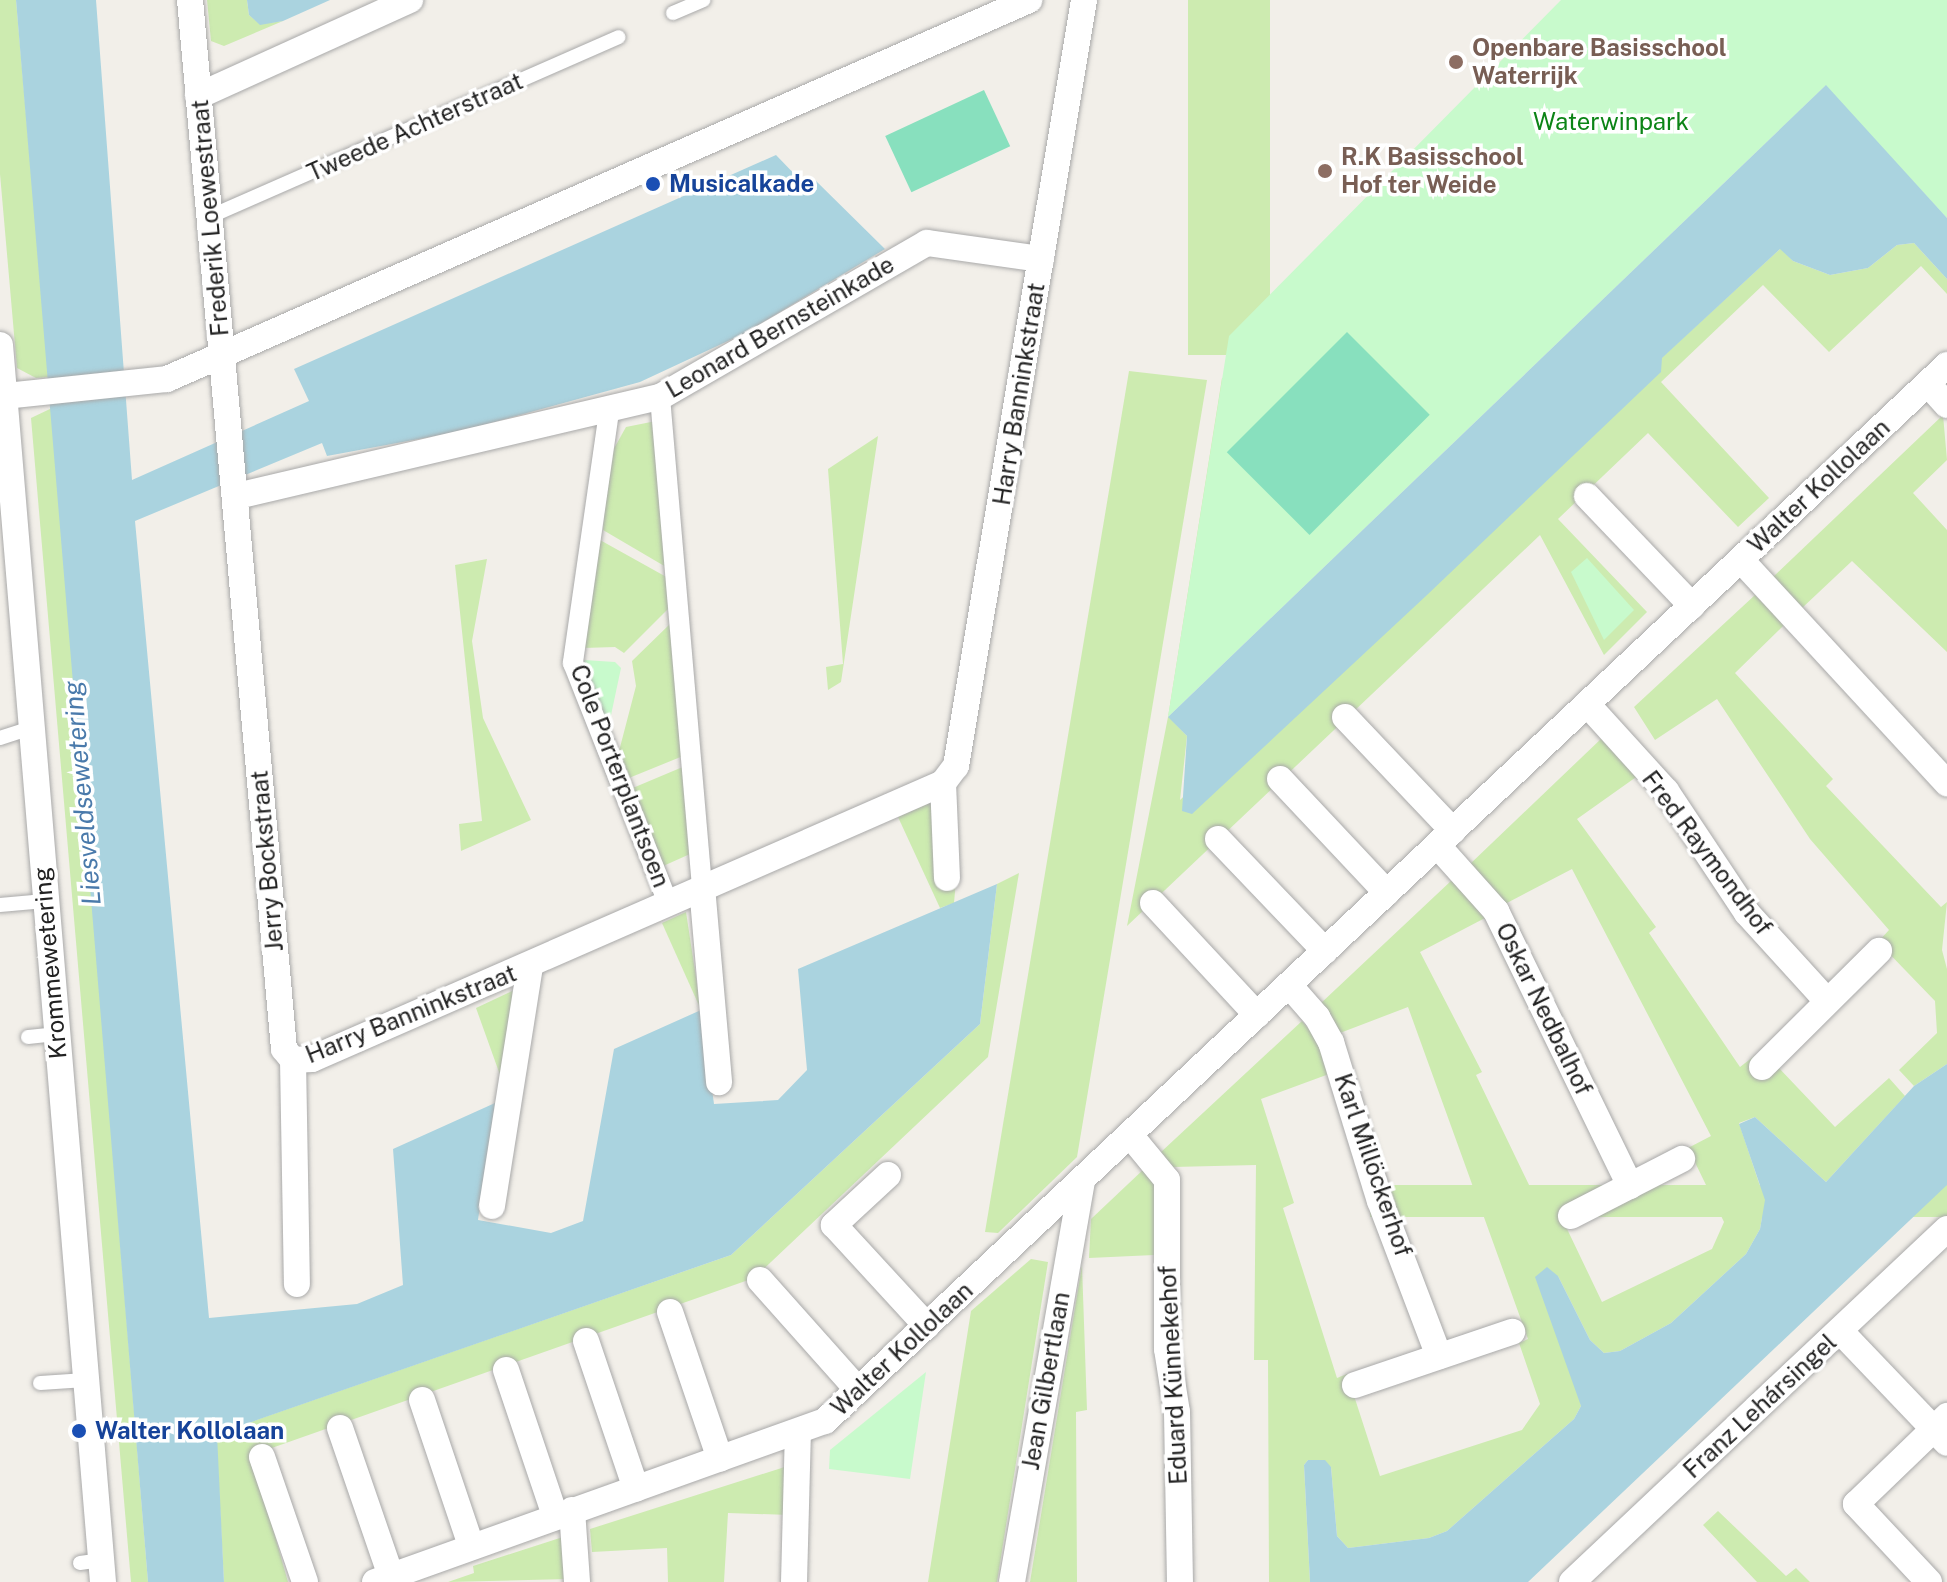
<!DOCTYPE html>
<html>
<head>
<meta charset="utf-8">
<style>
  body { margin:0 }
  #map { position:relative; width:1947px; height:1582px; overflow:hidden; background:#f2efe9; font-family:"Public Sans",sans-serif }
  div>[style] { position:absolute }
  .grass>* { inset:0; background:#cdebb0; transform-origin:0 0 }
  .park>* { inset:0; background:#c8facc }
  .pitch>* { inset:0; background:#88e0be; transform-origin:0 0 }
  .water>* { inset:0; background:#aad3df }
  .roads { filter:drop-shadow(0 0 2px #a9a9a9) drop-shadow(0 0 2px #a9a9a9) }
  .service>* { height:14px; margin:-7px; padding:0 7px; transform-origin:7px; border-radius:7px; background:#fff }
  .pedestrian>* { height:20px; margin:-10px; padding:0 10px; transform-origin:10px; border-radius:10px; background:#fff }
  .minor>* { height:26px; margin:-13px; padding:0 13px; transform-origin:13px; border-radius:13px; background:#fff }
  .dots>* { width:22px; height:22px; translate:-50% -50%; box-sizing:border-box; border:4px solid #fff; border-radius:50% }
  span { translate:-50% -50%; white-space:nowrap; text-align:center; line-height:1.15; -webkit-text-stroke:7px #fff; paint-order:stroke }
  .education-label { font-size:24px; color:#785e54; font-weight:700 }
  .left { translate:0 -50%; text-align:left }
  .park-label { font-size:24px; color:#0c8416 }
  .street-label { font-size:24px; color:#222 }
  .transit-label { font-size:24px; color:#164399; font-weight:700 }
  .water-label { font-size:26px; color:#4a7aab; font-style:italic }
</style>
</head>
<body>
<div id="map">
  <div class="grass">
    <div style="clip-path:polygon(0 0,16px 0,49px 377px,36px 378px,17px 368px,0 174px)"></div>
    <div style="clip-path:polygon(207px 0,247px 0,249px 15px,260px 24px,283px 21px,224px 46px,211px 41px)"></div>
    <div style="left:1188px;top:0;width:82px;height:355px"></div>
    <div style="clip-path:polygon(1914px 243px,1947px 279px,1947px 294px,1921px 266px,1829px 352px,1763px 285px,1661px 382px,1769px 498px,1738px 527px,1648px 433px,1558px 519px,1647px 612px,1604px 655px,1540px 535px,1127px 926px,1168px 717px,1222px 378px,1463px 431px,1168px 716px,1187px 736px,1180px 800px,1781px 248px,1793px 261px,1830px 275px,1868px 268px,1897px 245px)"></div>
    <div style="clip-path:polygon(1129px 371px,1207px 380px,1077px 1157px,998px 1233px,985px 1232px)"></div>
    <div style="clip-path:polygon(52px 408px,148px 1582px,131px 1582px,31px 418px)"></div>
    <div style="clip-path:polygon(1943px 415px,1947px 460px,1913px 493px,1947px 530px,1947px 652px,1852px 561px,1801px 609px,1772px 578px)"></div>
    <div style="clip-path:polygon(656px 421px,666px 567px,603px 530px,607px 461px,626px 427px)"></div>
    <div style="clip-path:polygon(878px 436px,841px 682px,828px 690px,826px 667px,843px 664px,828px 469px)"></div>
    <div style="clip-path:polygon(600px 540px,670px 579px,670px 607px,624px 653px,615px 647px,583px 648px)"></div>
    <div style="clip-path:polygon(487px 559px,472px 641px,483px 718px,531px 820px,461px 851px,459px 824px,482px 821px,455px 565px)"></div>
    <div style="clip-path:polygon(1755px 595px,1784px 625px,1735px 673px,1833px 779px,1826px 786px,1941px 907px,1947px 902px,1942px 950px,1947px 969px,1947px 1064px,1914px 1086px,1899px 1070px,1937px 1033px,1935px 1001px,1878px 942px,1889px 930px,1810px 839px,1717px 699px,1655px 740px,1634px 707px)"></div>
    <div style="clip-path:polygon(672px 622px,683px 756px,624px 780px,618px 755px,636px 686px,632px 661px)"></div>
    <div style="clip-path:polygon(1603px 737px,1639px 775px,1577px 819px,1656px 927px,1649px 933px,1740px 1067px,1762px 1050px,1835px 1127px,1889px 1078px,1905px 1096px,1826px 1182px,1755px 1117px,1739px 1123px,1765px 1201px,1760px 1229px,1746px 1254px,1671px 1323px,1620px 1351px,1604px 1353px,1590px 1340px,1558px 1276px,1581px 1406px,1574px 1419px,1447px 1531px,1429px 1538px,1348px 1548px,1337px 1536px,1331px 1467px,1308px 1460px,1304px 1465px,1310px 1582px,1269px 1582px,1268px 1360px,1254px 1360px,1256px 1165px,1173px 1167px,1161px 1152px,1302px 1021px,1317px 1039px,1329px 1074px,1261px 1099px,1294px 1203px,1283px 1208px,1337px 1378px,1347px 1374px,1380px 1476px,1522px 1430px,1540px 1404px,1519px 1343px,1528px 1339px,1408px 1007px,1340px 1033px,1320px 1004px,1452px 880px,1485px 918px,1420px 952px,1482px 1072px,1476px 1075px,1544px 1216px,1558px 1210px,1602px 1302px,1712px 1249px,1724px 1222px,1688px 1148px,1711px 1136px,1572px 869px,1505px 904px,1469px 865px)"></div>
    <div style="clip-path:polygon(685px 766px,690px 854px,661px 867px,628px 790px)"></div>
    <div style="clip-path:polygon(937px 800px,958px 857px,954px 903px,940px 908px,898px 817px)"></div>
    <div style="clip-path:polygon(1019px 873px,988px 1057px,754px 1278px,252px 1455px,288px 1582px,224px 1582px,216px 1434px,731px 1255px,980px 1024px,997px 884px)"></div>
    <div style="clip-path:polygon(686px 912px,701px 1010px,662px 923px)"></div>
    <div style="clip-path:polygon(512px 991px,519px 994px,504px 1086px,476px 1008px)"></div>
    <div style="clip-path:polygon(1145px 1168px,1157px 1182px,1154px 1255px,1089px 1258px,1091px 1219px)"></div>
    <div style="left:1947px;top:1185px;width:32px;height:577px;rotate:90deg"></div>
    <div style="clip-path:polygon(1031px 1259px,1048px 1262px,997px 1582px,928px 1582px,971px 1311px)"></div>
    <div style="clip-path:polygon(1082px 1265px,1087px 1410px,1076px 1412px,1077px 1582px,1030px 1582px)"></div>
    <div style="clip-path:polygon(791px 1465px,790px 1515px,728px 1513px,724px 1582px,668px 1582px,667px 1548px,592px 1552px,590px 1529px)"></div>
    <div style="clip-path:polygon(1718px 1511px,1786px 1576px,1796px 1568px,1810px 1582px,1757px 1582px,1703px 1525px)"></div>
    <div style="clip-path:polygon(566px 1536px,569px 1579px,448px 1582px,474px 1573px,473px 1566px)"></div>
  </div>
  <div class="park">
    <div style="clip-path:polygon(1561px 0,1947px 0,1947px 218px,1825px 86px,1168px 717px,1229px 336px)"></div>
    <div style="clip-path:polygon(1587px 558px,1634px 610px,1604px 640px,1571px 572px)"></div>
    <div style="clip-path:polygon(584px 660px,615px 662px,621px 668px,607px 734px,582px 672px)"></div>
    <div style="clip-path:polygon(926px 1372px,910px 1479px,829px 1469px,830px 1450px)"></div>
  </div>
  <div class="pitch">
    <div style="left:984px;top:90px;width:62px;height:109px;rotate:65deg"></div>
    <div style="left:1347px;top:332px;width:117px;height:170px;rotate:45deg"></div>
  </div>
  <div class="water">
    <div style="clip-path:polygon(16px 0,96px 0,132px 480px,309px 401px,294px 369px,776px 155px,804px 184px,814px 179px,885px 249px,743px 334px,640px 382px,462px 431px,327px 456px,322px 443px,135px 521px,209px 1318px,357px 1304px,403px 1285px,393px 1149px,495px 1103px,478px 1220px,551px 1233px,583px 1221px,614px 1049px,701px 1010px,714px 1104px,778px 1100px,807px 1070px,798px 969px,997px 884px,980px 1024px,731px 1255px,217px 1434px,224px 1582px,148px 1582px)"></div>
    <div style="clip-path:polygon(247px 0,330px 0,283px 21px,260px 25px,249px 15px)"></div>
    <div style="clip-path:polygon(1826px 85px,1947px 218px,1947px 279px,1914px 243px,1897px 245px,1868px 268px,1830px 275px,1793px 261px,1780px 249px,1662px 358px,1661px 372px,1427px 595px,1192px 814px,1182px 811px,1187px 736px,1168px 717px)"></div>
    <div style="clip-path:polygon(1947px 1064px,1947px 1185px,1528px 1582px,1310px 1582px,1304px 1465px,1308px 1460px,1325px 1460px,1331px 1467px,1337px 1536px,1348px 1548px,1429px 1538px,1447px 1531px,1574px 1419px,1581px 1406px,1535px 1277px,1547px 1267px,1558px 1276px,1590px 1340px,1604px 1353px,1620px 1351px,1671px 1323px,1746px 1254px,1760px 1229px,1765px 1200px,1739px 1124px,1755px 1117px,1826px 1182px,1914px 1086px)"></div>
  </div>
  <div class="roads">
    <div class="service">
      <div style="left:673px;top:13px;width:33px;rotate:-23deg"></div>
      <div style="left:211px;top:216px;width:445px;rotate:-23.7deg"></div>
      <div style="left:0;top:738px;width:32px;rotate:-18deg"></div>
      <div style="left:0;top:905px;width:45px;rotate:-5.1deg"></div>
      <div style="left:28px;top:1037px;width:28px;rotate:-6deg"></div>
      <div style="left:40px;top:1383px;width:46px;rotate:-3.7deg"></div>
      <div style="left:80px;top:1563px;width:21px;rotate:-8deg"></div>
    </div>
    <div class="pedestrian">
      <div style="left:660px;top:397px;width:492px;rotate:85.1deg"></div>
      <div style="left:609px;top:412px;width:254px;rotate:98.2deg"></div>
      <div style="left:573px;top:663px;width:258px;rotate:68.4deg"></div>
    </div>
    <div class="minor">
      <div style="left:190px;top:0;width:1053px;rotate:84.88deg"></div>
      <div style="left:284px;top:1049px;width:14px;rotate:51deg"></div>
      <div style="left:293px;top:1060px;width:224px;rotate:89deg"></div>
      <div style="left:198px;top:96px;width:233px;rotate:-24.4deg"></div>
      <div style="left:0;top:345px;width:1241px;rotate:85.24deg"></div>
      <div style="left:1928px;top:384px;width:28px;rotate:48deg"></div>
      <div style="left:5px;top:396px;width:163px;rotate:-6deg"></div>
      <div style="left:167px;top:379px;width:942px;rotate:-23.73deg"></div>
      <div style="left:237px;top:496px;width:434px;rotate:-13.2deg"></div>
      <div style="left:660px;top:397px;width:308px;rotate:-30deg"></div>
      <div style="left:927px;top:243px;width:115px;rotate:8deg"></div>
      <div style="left:1587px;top:496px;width:152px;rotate:46.3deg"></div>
      <div style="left:1741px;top:560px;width:304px;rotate:47.3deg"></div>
      <div style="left:1587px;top:704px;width:118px;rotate:47.8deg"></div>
      <div style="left:1666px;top:791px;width:146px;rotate:56.4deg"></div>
      <div style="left:1747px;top:913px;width:119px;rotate:47.7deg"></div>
      <div style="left:1345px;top:717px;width:157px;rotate:46.5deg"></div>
      <div style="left:1280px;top:779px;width:156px;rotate:46.8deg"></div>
      <div style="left:943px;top:783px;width:95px;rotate:87.6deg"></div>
      <div style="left:1218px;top:839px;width:155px;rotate:46.3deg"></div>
      <div style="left:1437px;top:845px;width:89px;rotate:48.2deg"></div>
      <div style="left:1496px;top:911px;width:306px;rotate:64deg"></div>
      <div style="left:702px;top:887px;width:196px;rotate:85deg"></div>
      <div style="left:1153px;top:903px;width:153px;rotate:47.1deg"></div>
      <div style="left:1289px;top:985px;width:43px;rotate:48.8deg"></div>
      <div style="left:1317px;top:1017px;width:29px;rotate:61deg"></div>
      <div style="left:1331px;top:1042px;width:166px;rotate:72.9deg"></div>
      <div style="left:1380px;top:1201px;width:166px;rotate:69.2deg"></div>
      <div style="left:293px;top:1060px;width:19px;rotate:-3deg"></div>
      <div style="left:312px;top:1059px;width:689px;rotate:-23.62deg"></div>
      <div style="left:943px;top:783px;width:21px;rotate:-53deg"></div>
      <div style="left:956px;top:766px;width:777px;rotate:-80.51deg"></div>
      <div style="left:1762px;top:1067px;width:165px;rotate:-44.8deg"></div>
      <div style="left:1130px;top:1135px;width:58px;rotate:50.6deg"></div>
      <div style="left:1167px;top:1180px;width:169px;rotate:90deg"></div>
      <div style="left:1167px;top:1349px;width:64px;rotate:81deg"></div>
      <div style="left:1177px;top:1412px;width:170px;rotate:89deg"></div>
      <div style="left:888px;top:1175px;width:74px;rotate:137.2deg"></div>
      <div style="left:834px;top:1225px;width:137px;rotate:47.4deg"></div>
      <div style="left:492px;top:1206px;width:244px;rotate:-81deg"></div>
      <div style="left:1571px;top:1216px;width:125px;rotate:-27.2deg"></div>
      <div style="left:760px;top:1280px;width:147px;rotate:48.3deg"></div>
      <div style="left:670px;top:1312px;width:155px;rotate:71.2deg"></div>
      <div style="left:1841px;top:1332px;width:153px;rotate:46.3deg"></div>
      <div style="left:586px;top:1341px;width:156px;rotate:71.3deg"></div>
      <div style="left:506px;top:1370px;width:154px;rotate:71.4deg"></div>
      <div style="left:1355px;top:1385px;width:166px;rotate:-18.7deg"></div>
      <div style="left:422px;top:1400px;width:154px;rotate:71.4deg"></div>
      <div style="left:340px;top:1428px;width:157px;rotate:71deg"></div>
      <div style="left:262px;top:1457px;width:132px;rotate:71deg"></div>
      <div style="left:572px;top:1510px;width:72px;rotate:86deg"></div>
      <div style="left:375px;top:1582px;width:478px;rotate:-19.7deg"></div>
      <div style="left:825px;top:1421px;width:1541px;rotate:-43.26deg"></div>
      <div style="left:794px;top:1582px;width:150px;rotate:-88.5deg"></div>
      <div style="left:1012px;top:1582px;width:407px;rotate:-80.1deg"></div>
      <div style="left:1572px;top:1582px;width:515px;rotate:-43.27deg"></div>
      <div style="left:1929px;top:1582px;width:107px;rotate:-133.1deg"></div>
      <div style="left:1856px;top:1504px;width:127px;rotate:-44deg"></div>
    </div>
  </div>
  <div class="dots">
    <div style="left:1456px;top:62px;background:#8d6e63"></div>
    <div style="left:1325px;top:171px;background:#8d6e63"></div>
    <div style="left:653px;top:184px;background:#1a4fb4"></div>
    <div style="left:79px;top:1431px;background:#1a4fb4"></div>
  </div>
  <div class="education-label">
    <span class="left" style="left:1472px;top:62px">Openbare Basisschool<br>Waterrijk</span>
    <span class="left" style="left:1341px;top:171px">R.K Basisschool<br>Hof ter Weide</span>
  </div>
  <div class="park-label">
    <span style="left:1611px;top:122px">Waterwinpark</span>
  </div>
  <div class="street-label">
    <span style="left:415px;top:127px;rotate:-24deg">Tweede Achterstraat</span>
    <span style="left:210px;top:218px;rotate:-95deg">Frederik Loewestraat</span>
    <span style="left:780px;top:327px;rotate:-30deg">Leonard Bernsteinkade</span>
    <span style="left:1019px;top:394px;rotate:-81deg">Harry Banninkstraat</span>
    <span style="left:1819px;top:486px;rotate:-43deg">Walter Kollolaan</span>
    <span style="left:620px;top:776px;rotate:69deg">Cole Porterplantsoen</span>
    <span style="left:1707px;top:853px;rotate:53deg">Fred Raymondhof</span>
    <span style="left:267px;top:861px;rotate:-95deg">Jerry Bockstraat</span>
    <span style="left:50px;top:963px;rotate:-95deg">Krommewetering</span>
    <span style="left:1544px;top:1009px;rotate:64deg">Oskar Nedbalhof</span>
    <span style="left:411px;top:1014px;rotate:-22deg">Harry Banninkstraat</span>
    <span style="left:1373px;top:1165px;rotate:71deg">Karl Millöckerhof</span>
    <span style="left:902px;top:1349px;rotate:-43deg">Walter Kollolaan</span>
    <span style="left:1173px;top:1375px;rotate:-93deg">Eduard Künnekehof</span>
    <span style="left:1046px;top:1381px;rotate:-80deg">Jean Gilbertlaan</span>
    <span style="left:1760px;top:1406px;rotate:-43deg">Franz Lehársingel</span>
  </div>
  <div class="transit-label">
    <span class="left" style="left:669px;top:184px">Musicalkade</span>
    <span class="left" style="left:95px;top:1431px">Walter Kollolaan</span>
  </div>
  <div class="water-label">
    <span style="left:82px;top:793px;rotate:-95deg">Liesveldsewetering</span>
  </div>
</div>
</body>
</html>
